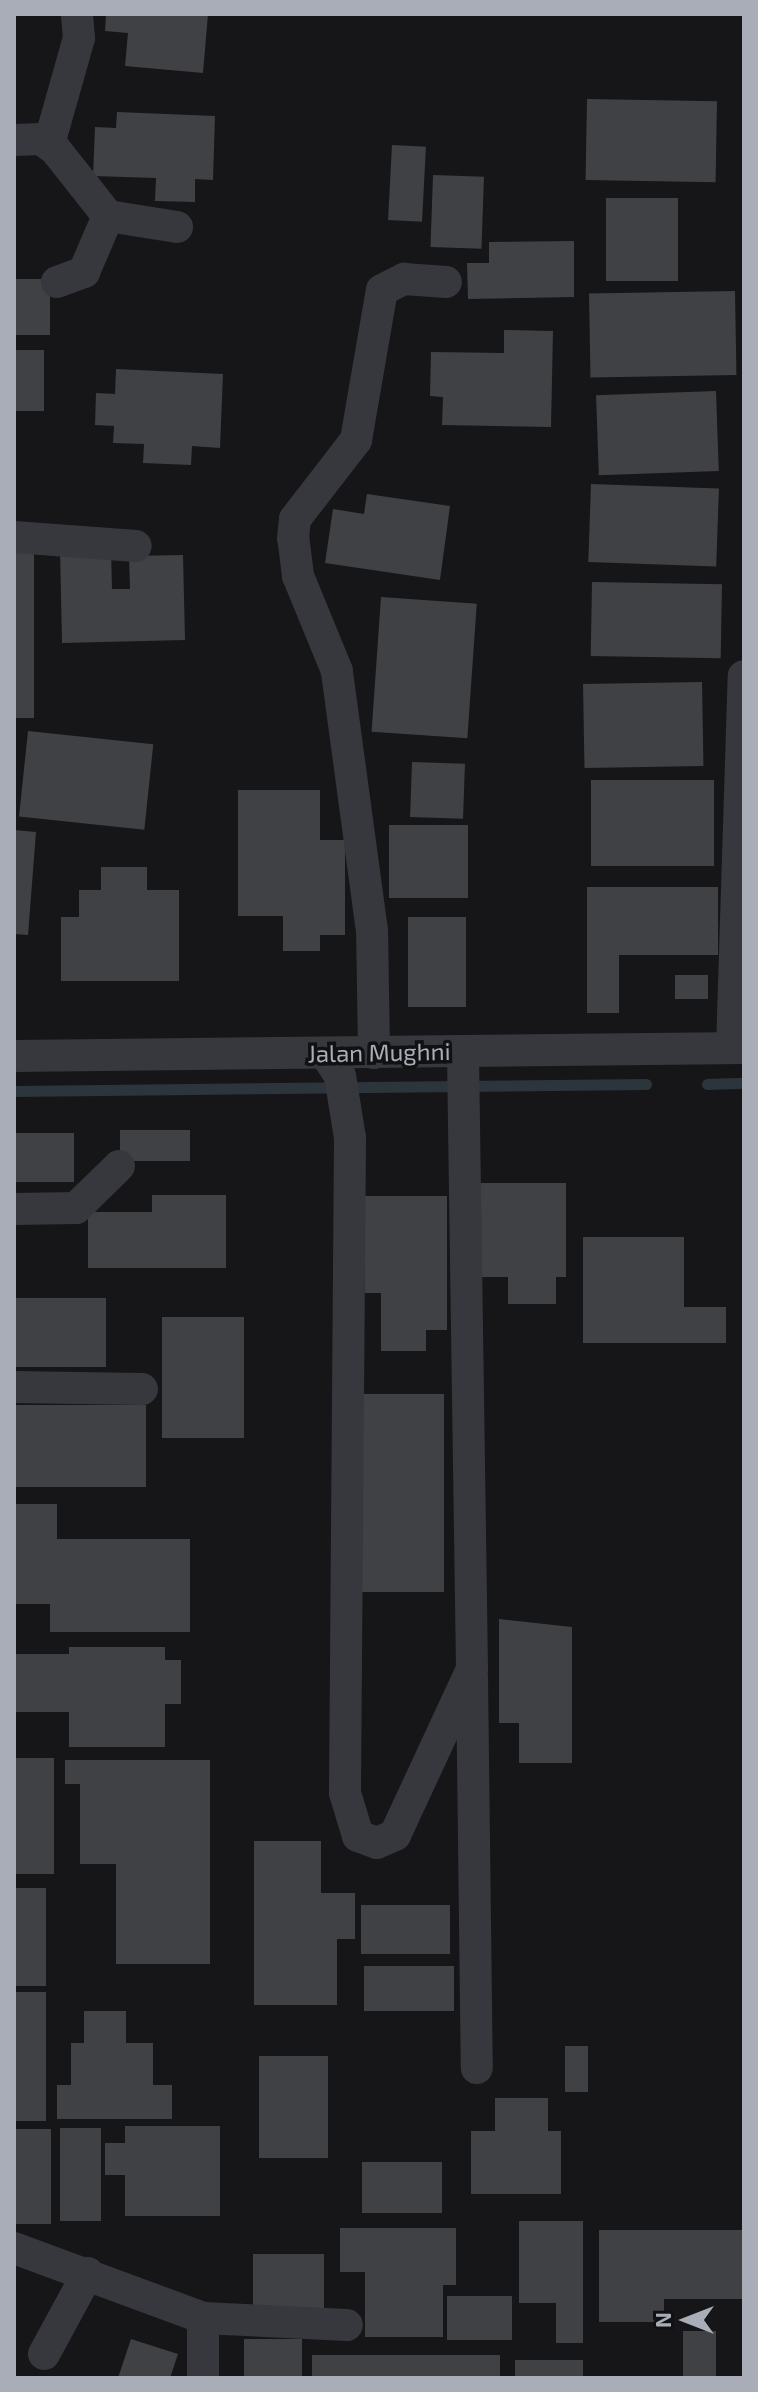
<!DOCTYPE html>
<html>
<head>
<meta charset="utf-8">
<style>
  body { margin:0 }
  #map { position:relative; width:758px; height:2392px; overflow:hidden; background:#161618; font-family:"Exo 2",sans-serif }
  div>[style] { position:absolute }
  .stream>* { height:11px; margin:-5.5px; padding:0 5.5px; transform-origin:5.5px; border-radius:5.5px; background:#2c353c }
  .building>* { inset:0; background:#404145; transform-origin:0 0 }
  .minor>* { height:32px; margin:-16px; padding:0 16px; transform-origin:16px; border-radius:16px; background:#37383d }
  span { translate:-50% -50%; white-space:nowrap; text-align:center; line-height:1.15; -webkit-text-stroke:7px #111113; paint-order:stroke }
  .street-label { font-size:24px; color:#a8adb8 }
  .frame { position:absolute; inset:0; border:16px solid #a8adb8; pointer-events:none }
  .north { position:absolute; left:646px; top:2280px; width:80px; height:80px; -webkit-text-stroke:6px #111113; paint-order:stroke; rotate:270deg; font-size:22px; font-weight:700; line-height:32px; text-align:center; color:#a8adb8 }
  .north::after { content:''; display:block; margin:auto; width:28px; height:36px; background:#a8adb8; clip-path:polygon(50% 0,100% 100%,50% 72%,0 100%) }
</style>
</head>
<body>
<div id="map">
  <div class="stream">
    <div style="left:707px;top:1084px;width:37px;rotate:-2deg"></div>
    <div style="left:14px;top:1091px;width:632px;rotate:-0.63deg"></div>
  </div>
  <div class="building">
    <div style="clip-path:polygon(106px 14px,208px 14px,203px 73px,125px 66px,128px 33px,105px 31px)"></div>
    <div style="left:587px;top:99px;width:130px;height:81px;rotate:1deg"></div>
    <div style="clip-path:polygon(117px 112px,215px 116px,213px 180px,195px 179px,195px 202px,155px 201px,156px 178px,93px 176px,95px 127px,116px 128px)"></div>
    <div style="left:392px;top:145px;width:34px;height:75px;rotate:3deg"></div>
    <div style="left:433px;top:175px;width:51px;height:72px;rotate:2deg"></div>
    <div style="left:606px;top:198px;width:72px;height:83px"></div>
    <div style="clip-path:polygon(574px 241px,574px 297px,468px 299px,467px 263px,489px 263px,489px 242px)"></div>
    <div style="left:50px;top:279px;width:56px;height:36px;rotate:90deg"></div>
    <div style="left:735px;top:291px;width:84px;height:146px;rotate:89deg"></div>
    <div style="clip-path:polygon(504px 330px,553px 331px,551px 427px,442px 425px,443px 397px,430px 396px,431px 352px,504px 353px)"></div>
    <div style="left:14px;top:350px;width:30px;height:61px"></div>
    <div style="clip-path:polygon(116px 369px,223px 374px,220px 448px,192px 446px,191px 465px,143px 463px,144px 444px,113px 443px,114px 426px,95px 425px,96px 393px,115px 394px)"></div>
    <div style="left:716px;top:391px;width:80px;height:120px;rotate:88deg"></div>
    <div style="left:591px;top:484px;width:128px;height:78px;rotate:2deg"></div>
    <div style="clip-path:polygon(367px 494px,450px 506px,440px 580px,325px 563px,333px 509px,364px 514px)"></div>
    <div style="left:14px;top:539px;width:20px;height:179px"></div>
    <div style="clip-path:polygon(111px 548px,112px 589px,130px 589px,129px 556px,183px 555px,185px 640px,62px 643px,60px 549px)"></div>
    <div style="left:592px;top:582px;width:130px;height:74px;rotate:1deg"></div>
    <div style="left:381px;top:597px;width:96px;height:135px;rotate:4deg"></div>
    <div style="left:702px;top:682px;width:84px;height:119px;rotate:89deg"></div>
    <div style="left:28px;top:731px;width:126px;height:86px;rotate:6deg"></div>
    <div style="left:412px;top:762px;width:53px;height:55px;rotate:2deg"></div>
    <div style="left:591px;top:780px;width:123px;height:86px"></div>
    <div style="clip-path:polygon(238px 790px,320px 790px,320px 840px,345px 840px,345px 935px,320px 935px,320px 951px,283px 951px,283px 916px,238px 916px)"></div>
    <div style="left:389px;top:825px;width:79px;height:73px"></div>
    <div style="clip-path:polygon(14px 830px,36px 832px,28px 935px,14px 934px)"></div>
    <div style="clip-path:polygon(101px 867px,147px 867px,147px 890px,179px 890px,179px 981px,61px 981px,61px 917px,79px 917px,79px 890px,101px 890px)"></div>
    <div style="clip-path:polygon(587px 887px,718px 887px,718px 955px,619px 955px,619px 1013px,587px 1013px)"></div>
    <div style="left:408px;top:917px;width:58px;height:90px"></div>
    <div style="left:675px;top:975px;width:33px;height:24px"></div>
    <div style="left:120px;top:1130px;width:70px;height:31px"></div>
    <div style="left:14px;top:1133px;width:60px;height:49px"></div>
    <div style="clip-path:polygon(478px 1183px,566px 1183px,566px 1277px,556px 1277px,556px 1304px,508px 1304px,508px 1277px,478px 1277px)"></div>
    <div style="clip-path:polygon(152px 1195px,226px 1195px,226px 1268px,88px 1268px,88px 1212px,152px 1212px)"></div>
    <div style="clip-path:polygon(365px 1196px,447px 1196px,447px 1330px,426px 1330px,426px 1351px,381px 1351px,381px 1293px,365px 1293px)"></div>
    <div style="clip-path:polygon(583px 1237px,684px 1237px,684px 1307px,726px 1307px,726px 1343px,583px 1343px)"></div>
    <div style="left:14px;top:1298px;width:92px;height:69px"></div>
    <div style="left:162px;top:1317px;width:82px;height:121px"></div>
    <div style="left:362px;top:1394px;width:82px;height:198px"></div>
    <div style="left:14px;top:1405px;width:132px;height:82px"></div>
    <div style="clip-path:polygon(14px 1504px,57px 1504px,57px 1539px,190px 1539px,190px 1632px,50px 1632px,50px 1604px,14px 1604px)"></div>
    <div style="clip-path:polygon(499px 1619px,572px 1627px,572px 1763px,519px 1763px,519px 1723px,499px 1723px)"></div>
    <div style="clip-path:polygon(69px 1647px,165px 1647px,165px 1660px,181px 1660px,181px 1704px,165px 1704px,165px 1747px,69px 1747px,69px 1712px,14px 1712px,14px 1654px,69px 1654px)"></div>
    <div style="left:14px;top:1758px;width:40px;height:116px"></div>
    <div style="clip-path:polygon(65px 1760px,210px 1760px,210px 1964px,116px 1964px,116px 1864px,80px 1864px,80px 1784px,65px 1784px)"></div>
    <div style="clip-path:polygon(254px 1841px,321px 1841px,321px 1893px,355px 1893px,355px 1939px,337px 1939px,337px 2005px,254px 2005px)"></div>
    <div style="left:14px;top:1888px;width:32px;height:98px"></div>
    <div style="left:361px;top:1905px;width:89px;height:49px"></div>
    <div style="left:364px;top:1966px;width:90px;height:45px"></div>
    <div style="left:14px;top:1992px;width:32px;height:129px"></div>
    <div style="clip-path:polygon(84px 2011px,126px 2011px,126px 2043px,153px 2043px,153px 2085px,172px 2085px,172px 2119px,57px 2119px,57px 2085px,71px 2085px,71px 2043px,84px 2043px)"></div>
    <div style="left:565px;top:2046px;width:23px;height:46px"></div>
    <div style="left:259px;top:2056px;width:69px;height:102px"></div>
    <div style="clip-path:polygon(495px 2098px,548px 2098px,548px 2131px,561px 2131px,561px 2194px,471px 2194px,471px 2131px,495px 2131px)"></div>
    <div style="clip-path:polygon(125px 2126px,220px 2126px,220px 2216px,125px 2216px,125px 2175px,105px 2175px,105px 2143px,125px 2143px)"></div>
    <div style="left:60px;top:2128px;width:41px;height:93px"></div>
    <div style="left:14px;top:2129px;width:37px;height:95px"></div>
    <div style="left:362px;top:2162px;width:80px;height:51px"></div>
    <div style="clip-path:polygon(519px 2221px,583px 2221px,583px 2343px,556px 2343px,556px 2303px,519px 2303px)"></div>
    <div style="clip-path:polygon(340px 2228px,456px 2228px,456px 2285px,443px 2285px,443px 2337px,365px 2337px,365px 2272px,340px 2272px)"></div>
    <div style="clip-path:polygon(599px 2230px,742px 2230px,742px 2299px,664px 2299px,664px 2322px,599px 2322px)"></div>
    <div style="left:253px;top:2254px;width:71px;height:55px"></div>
    <div style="left:447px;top:2296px;width:65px;height:44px"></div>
    <div style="left:683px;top:2331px;width:33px;height:47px"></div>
    <div style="clip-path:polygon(131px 2339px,178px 2354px,170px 2378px,118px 2378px)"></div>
    <div style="left:244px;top:2339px;width:58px;height:39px"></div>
    <div style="left:312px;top:2355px;width:188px;height:23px"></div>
    <div style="left:515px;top:2360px;width:68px;height:18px"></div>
  </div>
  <div class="minor">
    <div style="left:14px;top:140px;width:27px;rotate:-2deg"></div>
    <div style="left:41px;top:139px;width:17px;rotate:36deg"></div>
    <div style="left:55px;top:149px;width:85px;rotate:51.7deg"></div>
    <div style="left:108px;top:216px;width:70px;rotate:9.1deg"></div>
    <div style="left:49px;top:144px;width:110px;rotate:-74.2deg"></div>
    <div style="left:79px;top:38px;width:24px;rotate:-95deg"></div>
    <div style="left:57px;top:282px;width:29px;rotate:-20deg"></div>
    <div style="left:84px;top:272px;width:61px;rotate:-66.8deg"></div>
    <div style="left:14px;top:537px;width:122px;rotate:4.2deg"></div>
    <div style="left:732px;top:1048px;width:372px;rotate:-88.2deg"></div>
    <div style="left:325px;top:1053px;width:27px;rotate:57deg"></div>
    <div style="left:340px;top:1076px;width:63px;rotate:80.8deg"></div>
    <div style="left:350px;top:1138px;width:655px;rotate:90.44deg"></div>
    <div style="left:345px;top:1793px;width:45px;rotate:73.2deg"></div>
    <div style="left:358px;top:1836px;width:20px;rotate:20deg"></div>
    <div style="left:377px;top:1843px;width:20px;rotate:-24deg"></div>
    <div style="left:395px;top:1835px;width:183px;rotate:-65.1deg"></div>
    <div style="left:472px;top:1669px;width:617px;rotate:-90.84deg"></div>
    <div style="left:374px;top:1053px;width:122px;rotate:-90.9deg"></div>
    <div style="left:372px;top:931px;width:262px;rotate:-97.7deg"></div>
    <div style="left:337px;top:671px;width:103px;rotate:-112.3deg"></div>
    <div style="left:298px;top:576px;width:38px;rotate:-97deg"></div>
    <div style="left:293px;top:538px;width:19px;rotate:-84deg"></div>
    <div style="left:295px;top:519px;width:100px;rotate:-52.3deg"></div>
    <div style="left:356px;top:440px;width:152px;rotate:-80.2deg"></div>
    <div style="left:382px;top:290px;width:25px;rotate:-27deg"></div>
    <div style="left:404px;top:279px;width:42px;rotate:4.1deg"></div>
    <div style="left:14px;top:1056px;width:730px;rotate:-0.63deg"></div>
    <div style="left:14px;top:1209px;width:62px;rotate:-0.9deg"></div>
    <div style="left:76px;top:1208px;width:60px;rotate:-44.3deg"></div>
    <div style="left:14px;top:1387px;width:128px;rotate:0.9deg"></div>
    <div style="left:472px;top:1677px;width:391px;rotate:89.3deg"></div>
    <div style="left:14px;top:2248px;width:202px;rotate:20.3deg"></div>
    <div style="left:203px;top:2318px;width:144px;rotate:2.8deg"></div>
    <div style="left:203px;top:2318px;width:60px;rotate:90deg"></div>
    <div style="left:44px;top:2354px;width:92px;rotate:-61.5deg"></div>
  </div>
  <div class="street-label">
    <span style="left:379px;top:1052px;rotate:-1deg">Jalan Mughni</span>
  </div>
  <div class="frame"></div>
  <div class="north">N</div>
</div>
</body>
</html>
